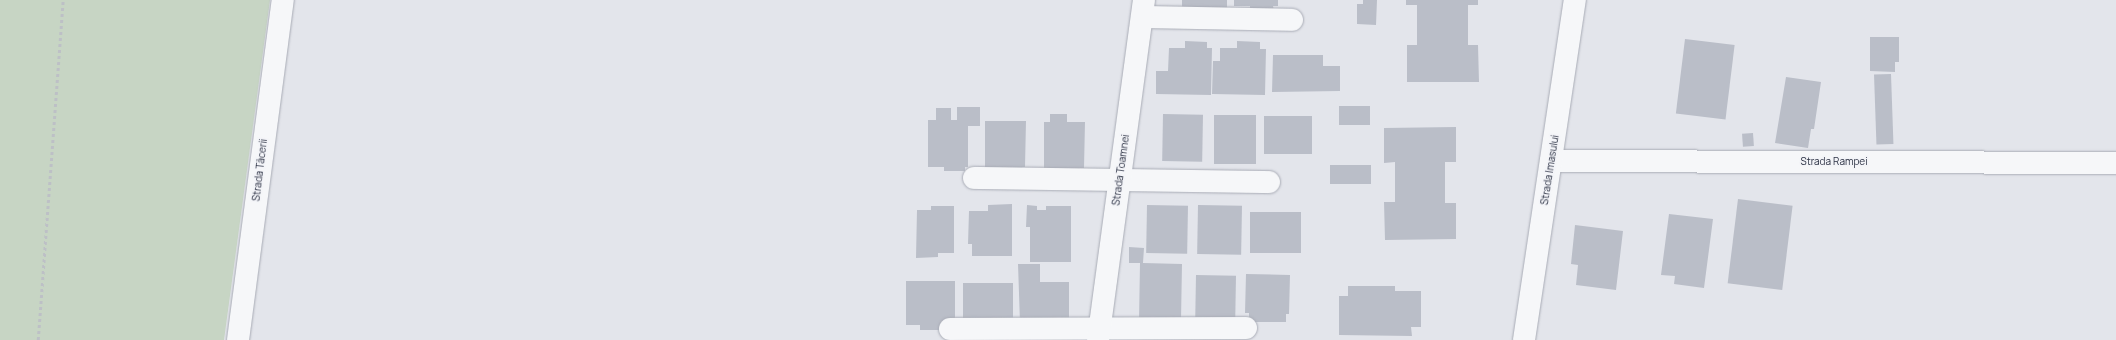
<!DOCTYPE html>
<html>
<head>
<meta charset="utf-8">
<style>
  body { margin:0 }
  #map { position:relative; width:2116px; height:340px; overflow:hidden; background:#e3e5eb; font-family:Manrope,sans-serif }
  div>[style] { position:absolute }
  .green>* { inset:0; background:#c7d5c4 }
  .building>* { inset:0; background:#babec8; transform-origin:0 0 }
  .path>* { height:2.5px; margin-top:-1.25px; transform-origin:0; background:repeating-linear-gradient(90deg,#bdc0c6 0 3px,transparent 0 6px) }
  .roads { filter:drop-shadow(0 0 1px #a8abb5) drop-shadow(0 0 1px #a8abb5) }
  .minor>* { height:22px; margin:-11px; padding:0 11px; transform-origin:11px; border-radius:11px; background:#f6f7f9 }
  span { translate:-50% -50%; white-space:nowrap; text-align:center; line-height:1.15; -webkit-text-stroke:3px #f3f4f8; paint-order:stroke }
  .street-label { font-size:10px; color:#2b3143 }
</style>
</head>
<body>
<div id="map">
  <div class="green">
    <div style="clip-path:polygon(0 0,270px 0,224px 340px,0 340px)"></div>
  </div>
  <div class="building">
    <div style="left:1182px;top:0;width:45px;height:8px"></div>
    <div style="clip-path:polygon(1234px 0,1278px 0,1278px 6px,1273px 6px,1274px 11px,1250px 11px,1250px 6px,1234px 6px)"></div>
    <div style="clip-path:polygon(1363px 0,1377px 0,1376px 25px,1357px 24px,1357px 4px,1363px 4px)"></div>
    <div style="clip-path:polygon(1406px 0,1478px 0,1478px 5px,1468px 5px,1468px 45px,1478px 45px,1479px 82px,1407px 82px,1407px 45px,1417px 45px,1417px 5px,1406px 5px)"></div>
    <div style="clip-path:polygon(1870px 37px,1899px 37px,1899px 62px,1895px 62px,1895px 72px,1870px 71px)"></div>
    <div style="left:1685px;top:39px;width:50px;height:75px;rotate:7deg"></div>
    <div style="clip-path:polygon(1185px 41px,1207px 42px,1207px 48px,1212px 48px,1211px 95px,1156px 94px,1156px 71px,1168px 71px,1169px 48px,1185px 48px)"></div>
    <div style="clip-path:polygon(1237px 41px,1260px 42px,1260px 49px,1266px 49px,1265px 95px,1212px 94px,1213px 61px,1220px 61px,1220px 48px,1237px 48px)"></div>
    <div style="clip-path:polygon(1273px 55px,1323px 55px,1323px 66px,1340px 66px,1340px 91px,1272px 92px)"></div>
    <div style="left:1891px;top:74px;width:70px;height:17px;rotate:88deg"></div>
    <div style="clip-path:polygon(1786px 77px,1821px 82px,1814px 129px,1811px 129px,1808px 148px,1775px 143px)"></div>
    <div style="left:1339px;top:106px;width:31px;height:19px"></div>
    <div style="clip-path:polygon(957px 107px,980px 107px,980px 126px,968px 126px,968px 167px,965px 167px,965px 171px,944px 171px,944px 167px,928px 167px,928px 120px,936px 120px,936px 108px,951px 108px,951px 120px,957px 120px)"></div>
    <div style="clip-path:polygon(1050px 114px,1067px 114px,1067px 122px,1085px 122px,1084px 168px,1080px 168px,1080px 171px,1044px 168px,1044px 122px,1050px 122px)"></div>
    <div style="left:1163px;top:114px;width:40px;height:47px;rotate:1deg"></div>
    <div style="left:1214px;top:115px;width:42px;height:49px"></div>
    <div style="left:1264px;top:116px;width:48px;height:38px"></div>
    <div style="clip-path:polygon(985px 121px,1026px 121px,1025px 167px,1022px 167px,1022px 172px,985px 168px)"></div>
    <div style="clip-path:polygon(1456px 127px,1456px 162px,1445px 162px,1445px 203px,1456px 203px,1456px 239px,1385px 240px,1384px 202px,1395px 202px,1395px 162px,1384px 163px,1384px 128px)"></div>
    <div style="left:1753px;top:133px;width:13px;height:11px;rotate:86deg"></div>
    <div style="left:1330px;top:165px;width:41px;height:19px"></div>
    <div style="left:1738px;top:199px;width:55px;height:85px;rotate:7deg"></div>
    <div style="clip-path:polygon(1012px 204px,1012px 256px,972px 256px,972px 244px,968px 244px,969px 211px,988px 211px,988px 205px)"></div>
    <div style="clip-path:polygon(1027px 205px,1037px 206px,1037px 210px,1046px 210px,1046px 206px,1071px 206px,1071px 262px,1030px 262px,1030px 227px,1026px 227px)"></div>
    <div style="left:1147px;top:205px;width:41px;height:48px;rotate:1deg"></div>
    <div style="left:1198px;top:205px;width:44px;height:49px;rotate:1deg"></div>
    <div style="clip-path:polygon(931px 206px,954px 206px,954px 253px,938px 253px,938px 257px,916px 258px,917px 210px,931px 210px)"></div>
    <div style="left:1250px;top:212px;width:51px;height:41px"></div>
    <div style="clip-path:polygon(1669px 214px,1713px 219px,1704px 288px,1674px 284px,1675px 276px,1661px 275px)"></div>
    <div style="clip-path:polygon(1575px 225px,1623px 231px,1616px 290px,1576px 285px,1578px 265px,1571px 264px)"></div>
    <div style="clip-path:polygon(1129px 247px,1144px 248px,1143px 263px,1182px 264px,1181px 320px,1139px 322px,1140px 263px,1129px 263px)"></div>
    <div style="clip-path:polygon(1018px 264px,1040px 264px,1040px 282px,1069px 282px,1069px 324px,1020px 323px)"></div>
    <div style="clip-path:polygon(1246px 274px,1290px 275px,1289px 314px,1286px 314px,1286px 322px,1249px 322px,1249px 313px,1245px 313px)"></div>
    <div style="left:1196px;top:275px;width:40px;height:47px;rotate:1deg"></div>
    <div style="clip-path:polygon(906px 281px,955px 281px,955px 325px,943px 330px,920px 330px,920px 325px,906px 325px)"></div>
    <div style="left:963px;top:283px;width:50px;height:41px"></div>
    <div style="clip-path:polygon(1348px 286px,1395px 286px,1395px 291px,1421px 291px,1421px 327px,1411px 327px,1412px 336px,1339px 335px,1339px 296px,1348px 296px)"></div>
  </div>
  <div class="path">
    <div style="left:38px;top:340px;width:341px;rotate:-85.8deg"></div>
  </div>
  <div class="roads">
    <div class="minor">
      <div style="left:1142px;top:17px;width:150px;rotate:1.1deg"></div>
      <div style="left:1551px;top:161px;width:565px;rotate:0.2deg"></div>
      <div style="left:974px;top:178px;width:295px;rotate:0.8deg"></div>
      <div style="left:950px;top:329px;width:296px;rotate:-0.2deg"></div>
      <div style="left:238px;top:340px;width:343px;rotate:-82.5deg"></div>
      <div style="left:1098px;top:340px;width:343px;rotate:-82.3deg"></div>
      <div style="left:1524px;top:340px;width:344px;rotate:-81.5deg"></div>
    </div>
  </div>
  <div class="street-label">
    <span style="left:1834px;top:162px">Strada Rampei</span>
    <span style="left:260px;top:170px;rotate:-83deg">Strada Tăcerii</span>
    <span style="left:1121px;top:170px;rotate:-82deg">Strada Toamnei</span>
    <span style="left:1550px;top:170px;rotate:-81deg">Strada Imasului</span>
  </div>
</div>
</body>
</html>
